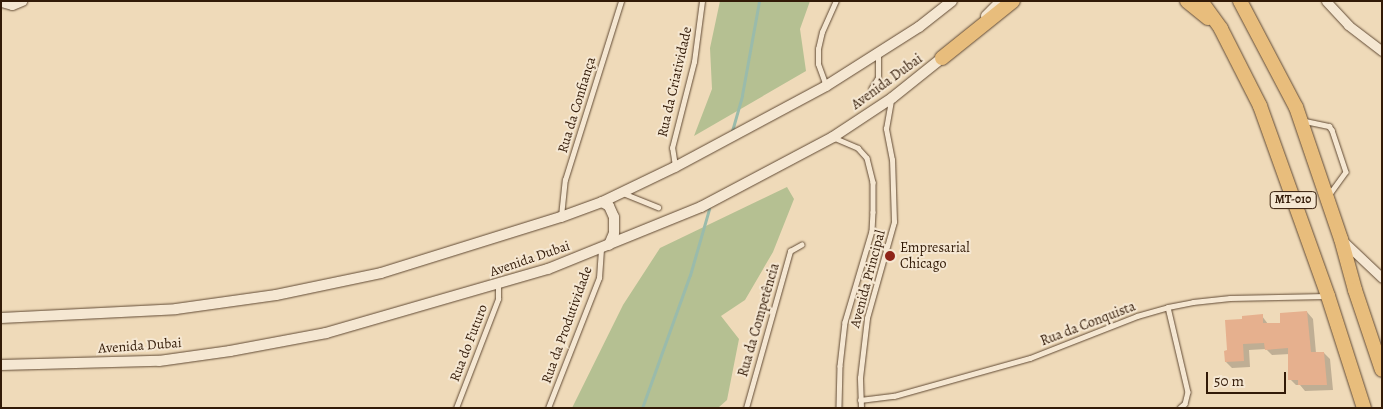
<!DOCTYPE html>
<html>
<head>
<meta charset="utf-8">
<style>
  body { margin:0 }
  #map { position:relative; width:1383px; height:409px; overflow:hidden; background:#efdab9; font-family:Alegreya,serif }
  div>[style] { position:absolute }
  .green>* { inset:0; background:#b5c092 }
  .shadow>* { inset:0; background:#0003 }
  .stream>* { height:3px; margin:-1.5px; padding:0 1.5px; transform-origin:1.5px; border-radius:1.5px; background:#9abbab }
  .building>* { inset:0; background:#e6b08e }
  .roads { filter:drop-shadow(0 0 1px #614a34) drop-shadow(0 0 1px #614a34) }
  .service>* { height:4.5px; margin:-2.25px; padding:0 2.25px; transform-origin:2.25px; border-radius:2.25px; background:#f5e7d2 }
  .minor>* { height:9px; margin:-4.5px; padding:0 4.5px; transform-origin:4.5px; border-radius:4.5px; background:#f5e7d2 }
  .tertiary>* { height:10px; margin:-5px; padding:0 5px; transform-origin:5px; border-radius:5px; background:#f5e7d2 }
  .primary>* { height:14px; margin:-7px; padding:0 7px; transform-origin:7px; border-radius:7px; background:#e8bd7c }
  .dots>* { width:14px; height:14px; translate:-50% -50%; box-sizing:border-box; border:2px solid #f5e7d2; border-radius:50% }
  span { translate:-50% -50%; white-space:nowrap; text-align:center; line-height:1.15; -webkit-text-stroke:4px #f5e7d2; paint-order:stroke }
  .shield-label span { padding:1px 4px; background:#f5e7d2; border:1px solid; border-radius:4px; -webkit-text-stroke-width:0 }
  .shield-label { font-size:12px; color:#321a07; font-weight:700 }
  .street-label { font-size:14px; color:#321a07 }
  .poi-label { font-size:14px; color:#321a07 }
  .left { translate:0 -50%; text-align:left }
  .frame { position:absolute; inset:0; border:2px solid #321a07; pointer-events:none }
  .scale { position:absolute; left:1206px; top:372px; width:80px; height:22px; box-sizing:border-box; border:2px solid #321a07; border-top:0; padding-left:6px; font-size:15px; line-height:18px; white-space:nowrap; color:#321a07; -webkit-text-stroke:4px #f5e7d2; paint-order:stroke }
</style>
</head>
<body>
<div id="map">
  <div class="green">
    <div style="clip-path:polygon(720px 1px,810px 1px,800px 29px,806px 71px,694px 136px,712px 89px,710px 48px)"></div>
    <div style="clip-path:polygon(787px 187px,794px 199px,773px 252px,745px 300px,721px 316px,739px 339px,727px 400px,718px 408px,572px 408px,623px 305px,660px 248px)"></div>
  </div>
  <div class="shadow">
    <div style="clip-path:polygon(1307px 312px,1313px 319px,1316px 353px,1324px 353px,1330px 359px,1333px 390px,1305px 391px,1300px 385px,1296px 385px,1290px 379px,1290px 354px,1272px 355px,1266px 349px,1249px 350px,1250px 367px,1232px 368px,1226px 362px,1228px 352px,1262px 316px,1268px 324px,1281px 324px)"></div>
  </div>
  <div class="stream">
    <div style="left:732px;top:131px;width:37px;rotate:-74deg"></div>
    <div style="left:742px;top:95px;width:96px;rotate:-79.7deg"></div>
    <div style="left:642px;top:408px;width:141px;rotate:-70.2deg"></div>
    <div style="left:690px;top:275px;width:69px;rotate:-73.9deg"></div>
  </div>
  <div class="building">
    <div style="clip-path:polygon(1307px 311px,1311px 352px,1324px 352px,1327px 385px,1298px 385px,1298px 380px,1288px 380px,1288px 348px,1265px 350px,1264px 343px,1243px 344px,1244px 361px,1225px 362px,1224px 351px,1227px 350px,1225px 320px,1242px 319px,1242px 316px,1263px 314px,1263px 323px,1280px 323px,1280px 313px)"></div>
  </div>
  <div class="roads">
    <div class="service">
      <div style="left:826px;top:86px;width:23px;rotate:-110deg"></div>
      <div style="left:818px;top:64px;width:15px;rotate:-90deg"></div>
      <div style="left:818px;top:49px;width:17px;rotate:-77deg"></div>
      <div style="left:822px;top:32px;width:34px;rotate:-66deg"></div>
      <div style="left:871px;top:89px;width:13px;rotate:-58deg"></div>
      <div style="left:878px;top:78px;width:23px;rotate:-90deg"></div>
      <div style="left:1305px;top:121px;width:25px;rotate:12deg"></div>
      <div style="left:1329px;top:126px;width:5px;rotate:53deg"></div>
      <div style="left:1332px;top:130px;width:44px;rotate:71.6deg"></div>
      <div style="left:1346px;top:172px;width:29px;rotate:126deg"></div>
      <div style="left:835px;top:138px;width:25px;rotate:23deg"></div>
      <div style="left:858px;top:148px;width:13px;rotate:48deg"></div>
      <div style="left:867px;top:158px;width:25px;rotate:76deg"></div>
      <div style="left:873px;top:182px;width:30px;rotate:90deg"></div>
      <div style="left:873px;top:212px;width:19px;rotate:93deg"></div>
      <div style="left:872px;top:231px;width:95px;rotate:106.5deg"></div>
      <div style="left:845px;top:322px;width:44px;rotate:96.5deg"></div>
      <div style="left:840px;top:366px;width:42px;rotate:91.4deg"></div>
      <div style="left:675px;top:166px;width:18px;rotate:-99deg"></div>
      <div style="left:672px;top:148px;width:89px;rotate:-75.7deg"></div>
      <div style="left:694px;top:62px;width:62px;rotate:-82.5deg"></div>
      <div style="left:623px;top:193px;width:38px;rotate:22deg"></div>
      <div style="left:561px;top:216px;width:36px;rotate:-84deg"></div>
      <div style="left:565px;top:180px;width:188px;rotate:-72.6deg"></div>
      <div style="left:1168px;top:307px;width:87px;rotate:76.8deg"></div>
      <div style="left:1188px;top:392px;width:12px;rotate:104deg"></div>
      <div style="left:1185px;top:404px;width:6px;rotate:141deg"></div>
      <div style="left:860px;top:400px;width:34px;rotate:-7deg"></div>
      <div style="left:894px;top:396px;width:141px;rotate:-15.6deg"></div>
      <div style="left:1030px;top:358px;width:115px;rotate:-21.4deg"></div>
      <div style="left:1137px;top:316px;width:32px;rotate:-16deg"></div>
      <div style="left:1168px;top:307px;width:25px;rotate:-11deg"></div>
      <div style="left:1193px;top:302px;width:37px;rotate:-6deg"></div>
      <div style="left:1230px;top:298px;width:96px;rotate:-1.2deg"></div>
      <div style="left:456px;top:408px;width:117px;rotate:-68.9deg"></div>
      <div style="left:498px;top:299px;width:14px;rotate:-90deg"></div>
      <div style="left:548px;top:408px;width:140px;rotate:-68.6deg"></div>
      <div style="left:599px;top:278px;width:29px;rotate:-86deg"></div>
      <div style="left:746px;top:408px;width:163px;rotate:-74.3deg"></div>
      <div style="left:790px;top:251px;width:13px;rotate:-29deg"></div>
      <div style="left:861px;top:408px;width:30px;rotate:-92deg"></div>
      <div style="left:860px;top:378px;width:60px;rotate:-83.3deg"></div>
      <div style="left:867px;top:318px;width:100px;rotate:-74.3deg"></div>
      <div style="left:894px;top:222px;width:62px;rotate:-91.8deg"></div>
      <div style="left:892px;top:160px;width:32px;rotate:-101deg"></div>
      <div style="left:886px;top:129px;width:29px;rotate:-80deg"></div>
    </div>
    <div class="minor">
      <div style="left:1326px;top:1px;width:33px;rotate:47deg"></div>
      <div style="left:1348px;top:25px;width:43px;rotate:37.4deg"></div>
      <div style="left:1px;top:2px;width:11px;rotate:15deg"></div>
      <div style="left:12px;top:5px;width:11px;rotate:-22deg"></div>
      <div style="left:1342px;top:240px;width:55px;rotate:43.5deg"></div>
    </div>
    <div class="tertiary">
      <div style="left:986px;top:16px;width:21px;rotate:-45deg"></div>
      <div style="left:602px;top:202px;width:8px;rotate:30deg"></div>
      <div style="left:609px;top:206px;width:12px;rotate:66deg"></div>
      <div style="left:614px;top:217px;width:16px;rotate:90deg"></div>
      <div style="left:614px;top:233px;width:13px;rotate:113deg"></div>
      <div style="left:1px;top:318px;width:175px;rotate:-2.9deg"></div>
      <div style="left:176px;top:309px;width:101px;rotate:-8deg"></div>
      <div style="left:276px;top:295px;width:107px;rotate:-11.8deg"></div>
      <div style="left:381px;top:273px;width:189px;rotate:-17.3deg"></div>
      <div style="left:561px;top:217px;width:44px;rotate:-20.1deg"></div>
      <div style="left:602px;top:202px;width:81px;rotate:-25.6deg"></div>
      <div style="left:675px;top:167px;width:171px;rotate:-28.2deg"></div>
      <div style="left:826px;top:86px;width:110px;rotate:-32.4deg"></div>
      <div style="left:919px;top:27px;width:42px;rotate:-38.2deg"></div>
      <div style="left:1px;top:365px;width:158px;rotate:-1.5deg"></div>
      <div style="left:159px;top:361px;width:72px;rotate:-8deg"></div>
      <div style="left:230px;top:351px;width:98px;rotate:-10.6deg"></div>
      <div style="left:326px;top:333px;width:231px;rotate:-16.1deg"></div>
      <div style="left:548px;top:269px;width:165px;rotate:-22.1deg"></div>
      <div style="left:701px;top:207px;width:149px;rotate:-27.9deg"></div>
      <div style="left:833px;top:137px;width:71px;rotate:-33.5deg"></div>
      <div style="left:892px;top:98px;width:70px;rotate:-38.7deg"></div>
    </div>
    <div class="primary">
      <div style="left:1187px;top:1px;width:27px;rotate:39deg"></div>
      <div style="left:1201px;top:1px;width:34px;rotate:54deg"></div>
      <div style="left:1221px;top:29px;width:86px;rotate:63.1deg"></div>
      <div style="left:1260px;top:106px;width:202px;rotate:70.3deg"></div>
      <div style="left:1328px;top:296px;width:118px;rotate:72.2deg"></div>
      <div style="left:1240px;top:1px;width:120px;rotate:62.2deg"></div>
      <div style="left:1296px;top:107px;width:139px;rotate:71.2deg"></div>
      <div style="left:1341px;top:239px;width:53px;rotate:74.6deg"></div>
      <div style="left:1355px;top:290px;width:84px;rotate:71.4deg"></div>
      <div style="left:942px;top:58px;width:91px;rotate:-38.8deg"></div>
    </div>
  </div>
  <div class="dots">
    <div style="left:890px;top:256px;background:#8f2418"></div>
  </div>
  <div class="shield-label">
    <span style="left:1293px;top:200px">MT-010</span>
  </div>
  <div class="street-label">
    <span style="left:675px;top:82px;rotate:-77deg">Rua da Criatividade</span>
    <span style="left:887px;top:82px;rotate:-36deg">Avenida Dubai</span>
    <span style="left:577px;top:105px;rotate:-73deg">Rua da Confiança</span>
    <span style="left:530px;top:259px;rotate:-19deg">Avenida Dubai</span>
    <span style="left:868px;top:279px;rotate:-75deg">Avenida Principal</span>
    <span style="left:759px;top:320px;rotate:-74deg">Rua da Competência</span>
    <span style="left:1088px;top:324px;rotate:-21deg">Rua da Conquista</span>
    <span style="left:567px;top:325px;rotate:-70deg">Rua da Produtividade</span>
    <span style="left:469px;top:343px;rotate:-69deg">Rua do Futuro</span>
    <span style="left:140px;top:346px;rotate:-4deg">Avenida Dubai</span>
  </div>
  <div class="poi-label">
    <span class="left" style="left:900px;top:256px">Empresarial<br>Chicago</span>
  </div>
  <div class="frame"></div>
  <div class="scale">50 m</div>
</div>
</body>
</html>
